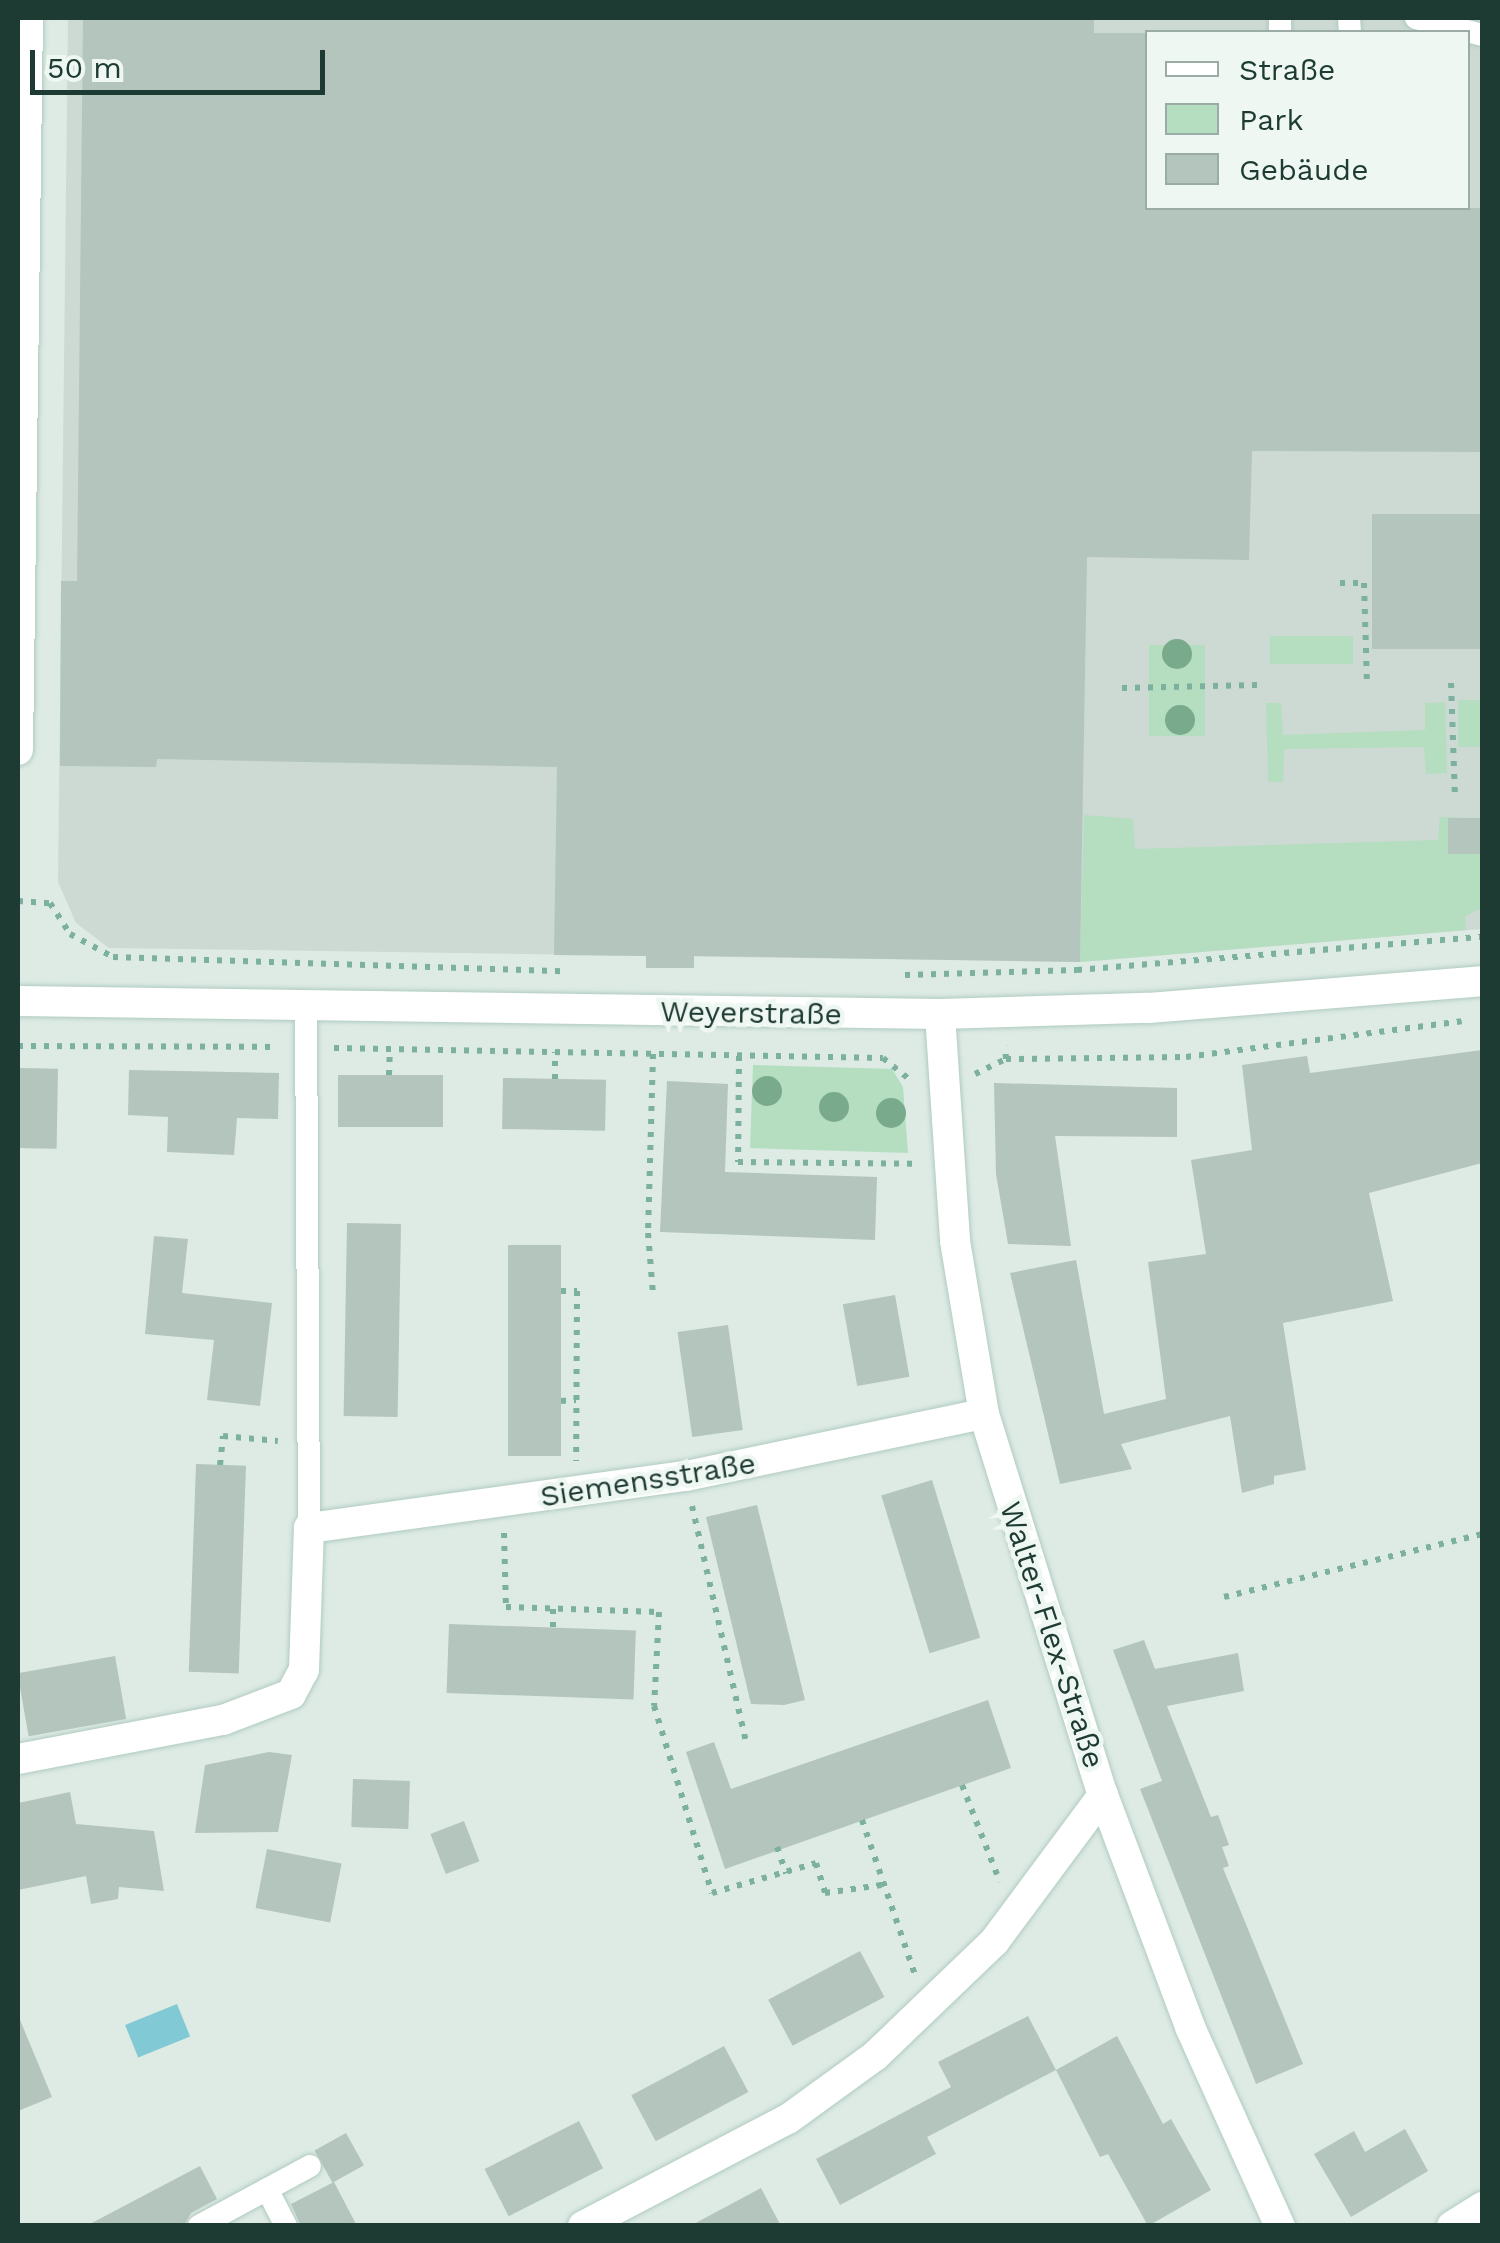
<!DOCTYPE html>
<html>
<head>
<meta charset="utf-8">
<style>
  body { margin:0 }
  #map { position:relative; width:1500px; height:2243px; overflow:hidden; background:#ddebe4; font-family:"Work Sans",sans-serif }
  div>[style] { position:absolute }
  .built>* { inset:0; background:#ccdad3 }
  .green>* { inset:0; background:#b4debf; transform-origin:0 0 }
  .water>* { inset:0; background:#81c9d4; transform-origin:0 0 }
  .building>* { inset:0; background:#b3c5bd; transform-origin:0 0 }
  .path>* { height:6px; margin-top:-3px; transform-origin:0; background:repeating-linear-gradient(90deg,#7cb09f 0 5px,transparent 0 13px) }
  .roads { filter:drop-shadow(0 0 2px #b0cbc1) drop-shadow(0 0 2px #b0cbc1) }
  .service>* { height:22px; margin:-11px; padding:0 11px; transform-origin:11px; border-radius:11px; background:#fff }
  .minor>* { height:30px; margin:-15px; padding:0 15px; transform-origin:15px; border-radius:15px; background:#fff }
  .secondary>* { height:30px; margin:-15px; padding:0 15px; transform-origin:15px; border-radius:15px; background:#fff }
  .trees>* { width:30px; height:30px; margin:-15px; border-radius:50%; background:#78aa8b }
  span { translate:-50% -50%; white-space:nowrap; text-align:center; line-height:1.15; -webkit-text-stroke:9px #eef7f2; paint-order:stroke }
  .street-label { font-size:30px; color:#1e3b33 }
  .frame { position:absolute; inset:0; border:20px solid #1e3b33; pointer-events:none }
  .legend { position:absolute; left:1145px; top:30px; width:325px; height:180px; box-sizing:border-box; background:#eef7f2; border:2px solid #9baca6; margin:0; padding:12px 18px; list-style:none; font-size:30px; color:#1e3b33 }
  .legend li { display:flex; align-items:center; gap:20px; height:50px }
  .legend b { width:50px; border:2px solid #9baca6 }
  .scale { position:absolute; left:30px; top:50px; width:295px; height:45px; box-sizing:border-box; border:5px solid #1e3b33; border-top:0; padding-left:12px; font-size:30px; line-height:35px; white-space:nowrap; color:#1e3b33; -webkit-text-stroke:8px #eef7f2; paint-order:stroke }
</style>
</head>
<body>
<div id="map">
  <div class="built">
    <div style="clip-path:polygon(evenodd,68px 18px,1482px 18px,1482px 929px,1080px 962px,109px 948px,76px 923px,58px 882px,68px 18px,1148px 32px,1468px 32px,1468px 208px,1148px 208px,1148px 32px)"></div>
  </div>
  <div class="green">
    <div style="left:1270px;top:636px;width:83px;height:28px"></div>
    <div style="left:1205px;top:645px;width:91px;height:56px;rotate:90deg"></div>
    <div style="left:1482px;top:700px;width:47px;height:24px;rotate:90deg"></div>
    <div style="clip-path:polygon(1445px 702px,1447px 773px,1426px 774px,1424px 747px,1284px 749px,1283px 782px,1268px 782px,1266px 703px,1281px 703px,1283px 735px,1425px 730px,1425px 703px)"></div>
    <div style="clip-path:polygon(1084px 815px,1133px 819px,1135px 849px,1438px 840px,1440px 817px,1482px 818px,1482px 908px,1465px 916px,1466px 930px,1080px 962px)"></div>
    <div style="clip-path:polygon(753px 1065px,892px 1069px,903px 1087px,908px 1153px,750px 1148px)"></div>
  </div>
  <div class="water">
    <div style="left:177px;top:2004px;width:35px;height:56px;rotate:68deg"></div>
  </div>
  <div class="building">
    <div style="clip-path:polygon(83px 18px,1094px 18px,1094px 33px,1148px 33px,1148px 208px,1482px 208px,1482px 452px,1252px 451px,1249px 560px,1087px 557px,1080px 962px,694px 956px,694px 968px,646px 968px,646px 956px,554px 955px,557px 767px,157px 759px,156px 767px,60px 766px,61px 581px,77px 581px)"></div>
    <div style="left:1482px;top:514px;width:135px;height:110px;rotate:90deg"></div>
    <div style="left:1448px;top:818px;width:34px;height:36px"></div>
    <div style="clip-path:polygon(1482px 1050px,1482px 1163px,1369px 1193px,1393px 1301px,1283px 1323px,1306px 1470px,1274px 1476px,1274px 1484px,1242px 1493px,1230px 1416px,1121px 1444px,1132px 1469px,1060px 1484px,1010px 1273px,1076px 1260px,1104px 1414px,1166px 1399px,1148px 1262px,1206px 1254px,1191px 1160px,1252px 1150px,1242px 1065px,1307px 1056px,1310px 1073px)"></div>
    <div style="left:18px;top:1068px;width:40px;height:80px;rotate:1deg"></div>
    <div style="clip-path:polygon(129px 1070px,279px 1073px,278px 1119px,237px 1118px,234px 1155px,167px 1152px,168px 1117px,128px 1115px)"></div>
    <div style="left:338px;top:1075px;width:105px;height:52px"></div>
    <div style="left:503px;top:1078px;width:103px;height:51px;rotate:1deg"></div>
    <div style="clip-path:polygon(667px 1081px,728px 1084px,725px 1172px,877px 1177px,875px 1240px,660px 1232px)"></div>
    <div style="clip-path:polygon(994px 1083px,1177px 1088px,1177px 1137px,1055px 1136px,1071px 1246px,1008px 1244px,996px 1174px)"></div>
    <div style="left:347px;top:1223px;width:54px;height:193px;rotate:1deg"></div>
    <div style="clip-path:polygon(154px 1236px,188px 1239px,182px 1293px,272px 1303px,260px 1406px,207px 1400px,214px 1340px,145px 1334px)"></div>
    <div style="left:561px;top:1245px;width:211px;height:53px;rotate:90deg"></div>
    <div style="left:895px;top:1295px;width:83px;height:53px;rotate:80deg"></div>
    <div style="left:728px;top:1325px;width:106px;height:51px;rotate:82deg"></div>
    <div style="left:196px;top:1464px;width:50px;height:208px;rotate:2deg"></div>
    <div style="left:932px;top:1480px;width:165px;height:53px;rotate:73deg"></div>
    <div style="clip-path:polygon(757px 1505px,805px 1700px,784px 1705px,751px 1704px,706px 1517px)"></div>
    <div style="left:449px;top:1624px;width:187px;height:69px;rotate:2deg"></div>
    <div style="clip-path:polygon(1144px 1640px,1155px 1669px,1238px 1653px,1244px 1691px,1167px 1706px,1211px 1817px,1218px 1815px,1229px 1845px,1222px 1847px,1229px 1866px,1223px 1868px,1303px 2064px,1256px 2084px,1140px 1789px,1162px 1781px,1113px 1650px)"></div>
    <div style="left:115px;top:1656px;width:64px;height:99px;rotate:80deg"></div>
    <div style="clip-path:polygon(988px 1700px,1011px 1768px,725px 1869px,686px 1752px,714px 1742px,731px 1789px)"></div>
    <div style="clip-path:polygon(269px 1752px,292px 1755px,278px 1832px,195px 1833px,205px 1765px)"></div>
    <div style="left:353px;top:1779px;width:57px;height:48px;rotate:2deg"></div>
    <div style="clip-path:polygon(70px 1792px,76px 1824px,154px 1831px,164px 1891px,119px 1887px,118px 1899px,91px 1904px,86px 1876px,18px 1890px,18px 1803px)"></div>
    <div style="left:464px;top:1821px;width:43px;height:36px;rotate:69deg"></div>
    <div style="left:267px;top:1849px;width:76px;height:60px;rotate:11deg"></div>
    <div style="left:860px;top:1951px;width:52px;height:104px;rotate:62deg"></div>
    <div style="clip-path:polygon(18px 2015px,52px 2097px,18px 2111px)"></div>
    <div style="clip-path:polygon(1028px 2016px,1056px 2070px,927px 2137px,936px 2154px,840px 2205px,816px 2159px,951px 2087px,938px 2062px)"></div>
    <div style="clip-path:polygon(1117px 2036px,1163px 2124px,1171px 2119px,1211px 2190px,1148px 2226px,1108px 2154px,1100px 2157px,1056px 2070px)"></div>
    <div style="left:724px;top:2046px;width:52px;height:105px;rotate:62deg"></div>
    <div style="left:579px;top:2121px;width:53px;height:106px;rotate:63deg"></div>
    <div style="clip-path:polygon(1405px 2129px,1428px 2171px,1351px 2217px,1314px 2154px,1354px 2131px,1365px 2152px)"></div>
    <div style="left:346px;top:2133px;width:37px;height:36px;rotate:61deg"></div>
    <div style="clip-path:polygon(200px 2166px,217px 2199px,191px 2213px,184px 2226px,86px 2226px)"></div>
    <div style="clip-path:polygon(334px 2182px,357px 2226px,301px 2226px,291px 2204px)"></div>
    <div style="clip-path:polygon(761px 2188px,781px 2226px,690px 2226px)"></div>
  </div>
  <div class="path">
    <div style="left:1340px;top:583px;width:24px"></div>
    <div style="left:1364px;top:583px;width:101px;rotate:88.3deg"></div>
    <div style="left:1451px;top:683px;width:112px;rotate:88deg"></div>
    <div style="left:1122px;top:688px;width:135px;rotate:-1.3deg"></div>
    <div style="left:18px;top:901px;width:32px;rotate:4deg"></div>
    <div style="left:50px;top:903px;width:37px;rotate:57deg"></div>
    <div style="left:70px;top:934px;width:49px;rotate:28.1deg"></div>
    <div style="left:113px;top:957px;width:450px;rotate:1.8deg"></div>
    <div style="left:905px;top:975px;width:172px;rotate:-1.7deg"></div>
    <div style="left:1077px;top:970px;width:406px;rotate:-4.7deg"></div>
    <div style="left:18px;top:1046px;width:258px;rotate:0.2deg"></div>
    <div style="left:334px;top:1048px;width:549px;rotate:1.04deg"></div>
    <div style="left:883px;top:1058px;width:33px;rotate:39deg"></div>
    <div style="left:653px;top:1054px;width:179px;rotate:91.6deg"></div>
    <div style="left:648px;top:1233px;width:61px;rotate:85.3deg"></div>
    <div style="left:739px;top:1056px;width:106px;rotate:90.5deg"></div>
    <div style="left:738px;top:1162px;width:179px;rotate:0.6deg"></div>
    <div style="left:1006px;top:1059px;width:180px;rotate:-0.6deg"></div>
    <div style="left:1186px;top:1057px;width:278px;rotate:-7.4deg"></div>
    <div style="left:975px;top:1074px;width:34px;rotate:-26deg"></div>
    <div style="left:1006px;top:1059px;width:13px;rotate:-94deg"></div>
    <div style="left:389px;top:1075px;width:25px;rotate:-88deg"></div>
    <div style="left:555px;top:1079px;width:27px;rotate:-90deg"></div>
    <div style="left:561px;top:1291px;width:16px"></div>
    <div style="left:577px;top:1291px;width:170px;rotate:90.3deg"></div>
    <div style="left:561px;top:1401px;width:15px;rotate:-4deg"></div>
    <div style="left:220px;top:1465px;width:29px;rotate:-84deg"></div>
    <div style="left:223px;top:1436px;width:55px;rotate:5.2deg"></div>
    <div style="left:692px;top:1506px;width:242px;rotate:77.1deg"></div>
    <div style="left:504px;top:1533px;width:74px;rotate:88.5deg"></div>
    <div style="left:506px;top:1607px;width:153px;rotate:1.9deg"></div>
    <div style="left:659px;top:1612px;width:94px;rotate:93deg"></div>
    <div style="left:654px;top:1706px;width:196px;rotate:72.8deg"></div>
    <div style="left:712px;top:1893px;width:108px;rotate:-16.1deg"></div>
    <div style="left:816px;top:1863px;width:31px;rotate:73deg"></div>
    <div style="left:825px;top:1893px;width:57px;rotate:-8.1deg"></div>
    <div style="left:1224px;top:1597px;width:266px;rotate:-13.7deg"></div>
    <div style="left:553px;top:1609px;width:19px;rotate:90deg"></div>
    <div style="left:962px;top:1785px;width:104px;rotate:68.6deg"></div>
    <div style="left:862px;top:1820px;width:164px;rotate:71.1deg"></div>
    <div style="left:777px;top:1847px;width:28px;rotate:71deg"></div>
  </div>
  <div class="roads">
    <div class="service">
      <div style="left:1280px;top:18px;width:14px;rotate:90deg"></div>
      <div style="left:1349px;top:18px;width:14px;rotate:86deg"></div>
      <div style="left:1416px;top:18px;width:68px;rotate:14.4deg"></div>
      <div style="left:306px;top:1006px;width:522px;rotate:89.67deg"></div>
      <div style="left:267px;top:2189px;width:42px;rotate:62.8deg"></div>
      <div style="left:199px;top:2226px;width:126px;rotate:-28.4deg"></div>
    </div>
    <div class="minor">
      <div style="left:18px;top:750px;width:732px;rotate:-89.22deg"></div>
      <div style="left:940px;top:1014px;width:227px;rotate:86.2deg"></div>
      <div style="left:955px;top:1241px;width:175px;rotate:80.5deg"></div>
      <div style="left:984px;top:1414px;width:399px;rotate:72.7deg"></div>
      <div style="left:1103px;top:1795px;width:248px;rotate:69.4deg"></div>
      <div style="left:1190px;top:2027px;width:218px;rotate:65.7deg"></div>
      <div style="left:18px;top:1759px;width:209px;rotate:-10.8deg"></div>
      <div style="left:223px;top:1720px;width:73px;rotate:-20.9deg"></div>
      <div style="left:291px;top:1694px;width:27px;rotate:-62deg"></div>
      <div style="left:304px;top:1670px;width:142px;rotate:-88deg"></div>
      <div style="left:309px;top:1528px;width:381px;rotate:-7.9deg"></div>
      <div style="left:686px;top:1476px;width:304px;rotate:-11.8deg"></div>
      <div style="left:583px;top:2226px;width:231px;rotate:-27.6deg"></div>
      <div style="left:788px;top:2119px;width:107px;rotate:-35.9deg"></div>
      <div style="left:875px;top:2056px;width:165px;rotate:-43.8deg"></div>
      <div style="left:994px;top:1942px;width:183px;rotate:-53.4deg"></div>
      <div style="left:1452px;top:2226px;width:36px;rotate:-32deg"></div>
    </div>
    <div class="secondary">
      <div style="left:18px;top:1001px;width:922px;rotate:0.81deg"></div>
      <div style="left:940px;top:1014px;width:208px;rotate:-1.7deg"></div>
      <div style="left:1148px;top:1008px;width:335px;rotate:-4.6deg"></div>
    </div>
  </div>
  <div class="trees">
    <div style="left:1177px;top:654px"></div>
    <div style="left:1180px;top:720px"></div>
    <div style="left:767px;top:1091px"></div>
    <div style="left:834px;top:1107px"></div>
    <div style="left:891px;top:1113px"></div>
  </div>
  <div class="street-label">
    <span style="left:751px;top:1013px;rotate:1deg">Weyerstraße</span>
    <span style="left:648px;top:1480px;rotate:-9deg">Siemensstraße</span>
    <span style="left:1052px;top:1635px;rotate:72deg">Walter-Flex-Straße</span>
  </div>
  <div class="frame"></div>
  <ul class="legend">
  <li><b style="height:12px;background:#fff"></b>Straße</li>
  <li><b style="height:28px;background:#b4debf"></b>Park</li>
  <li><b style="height:28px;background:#b3c5bd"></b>Gebäude</li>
  </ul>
  <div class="scale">50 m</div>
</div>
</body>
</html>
